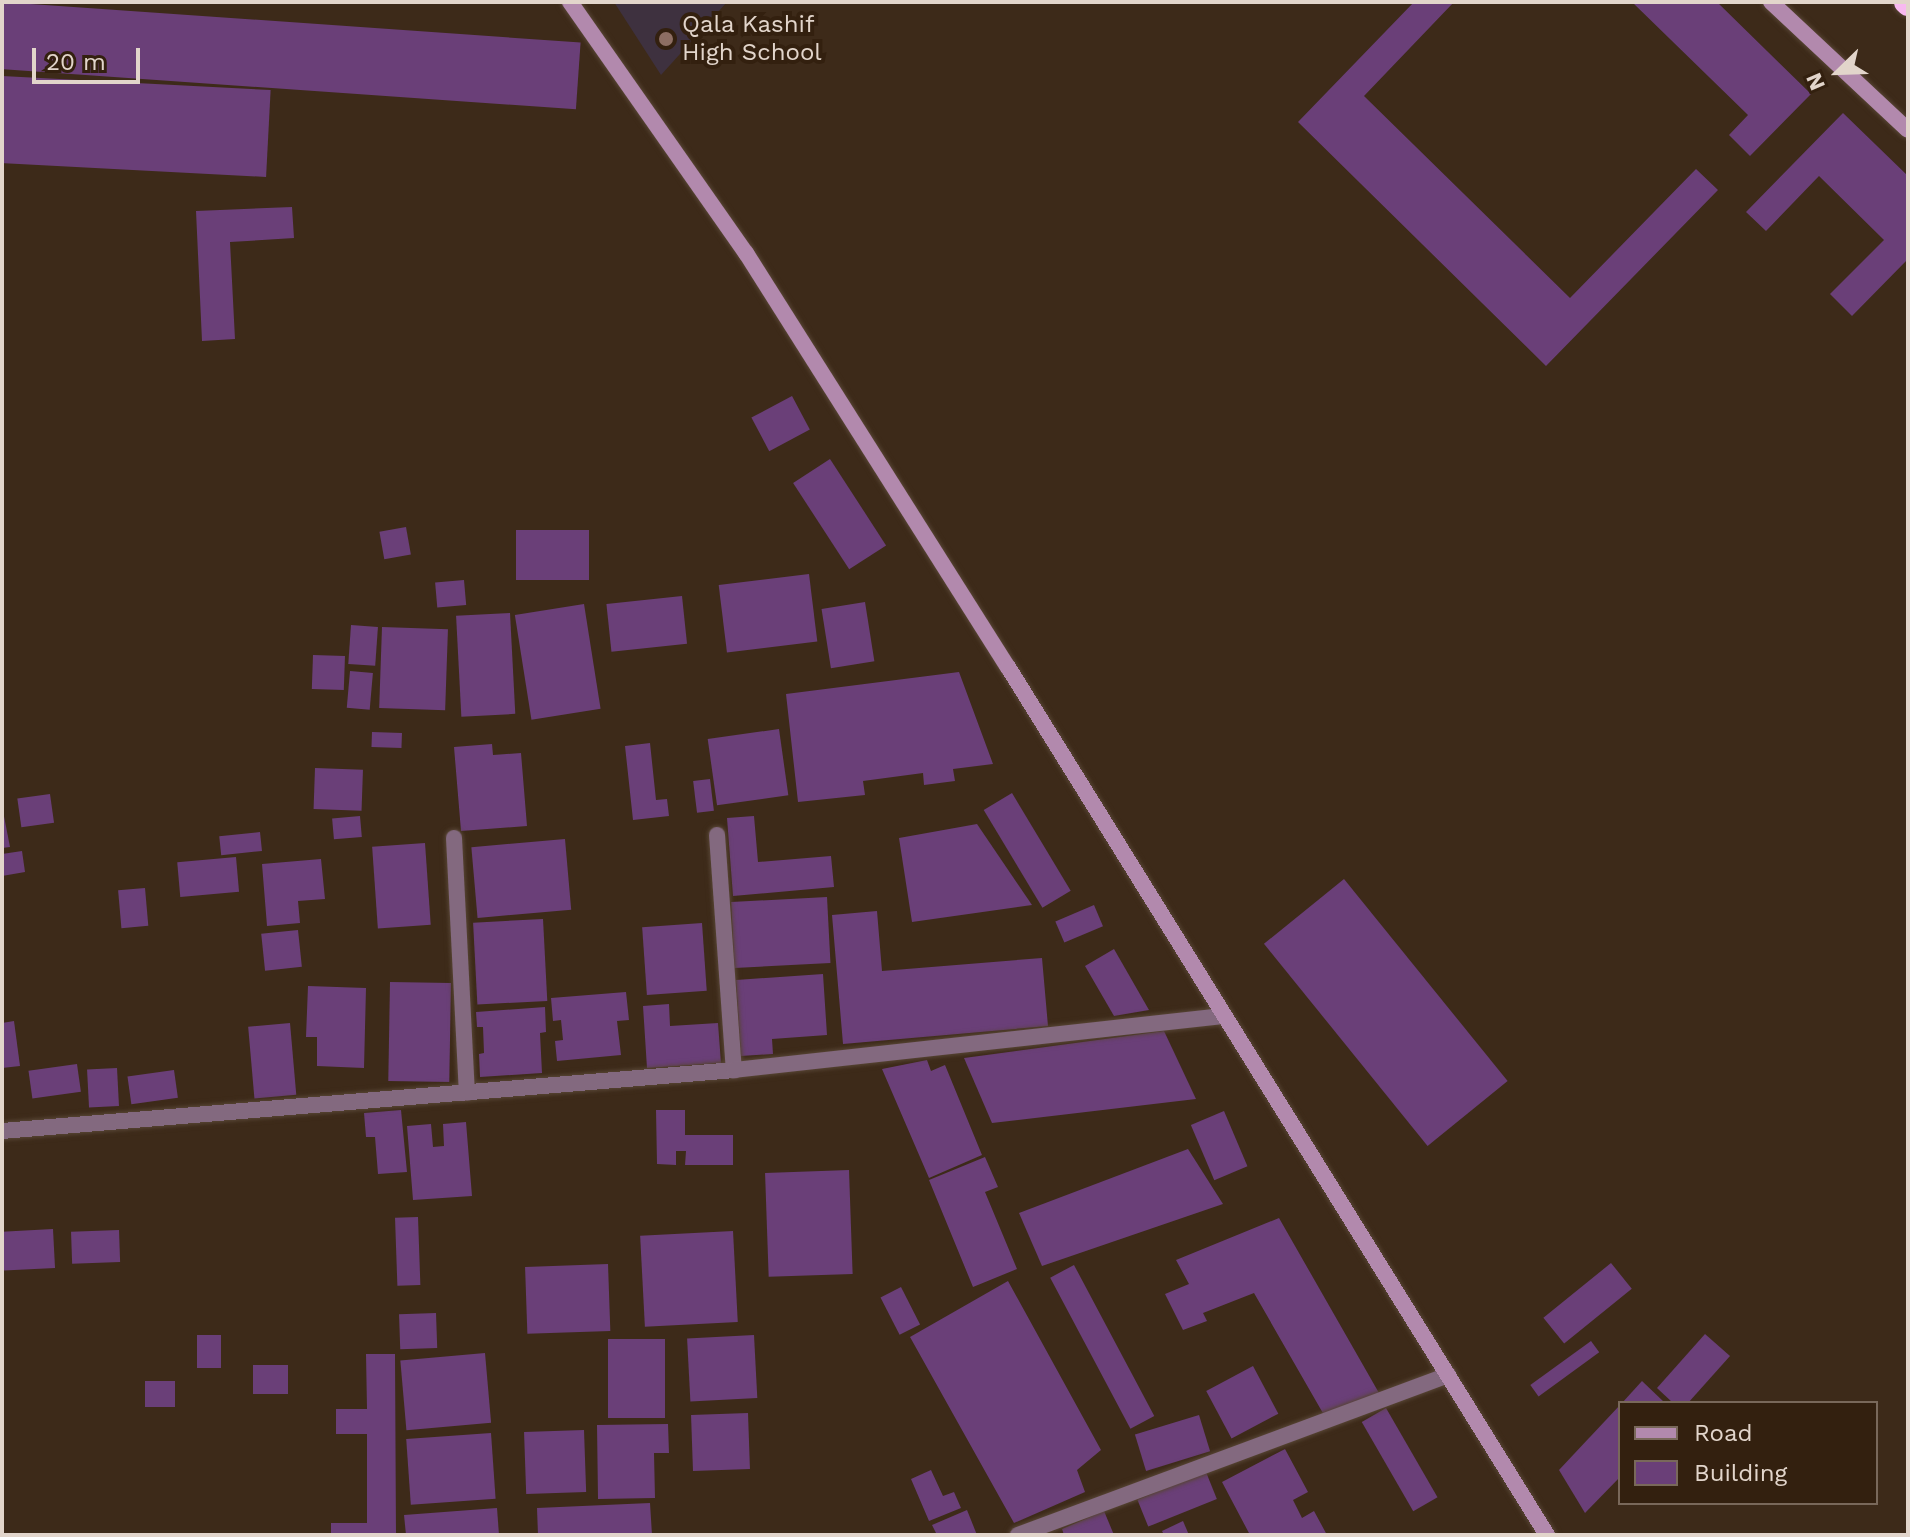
<!DOCTYPE html>
<html>
<head>
<meta charset="utf-8">
<style>
  body { margin:0 }
  #map { position:relative; width:1910px; height:1537px; overflow:hidden; background:#3d2a19; font-family:"Work Sans",sans-serif }
  div>[style] { position:absolute }
  .education>* { inset:0; background:#3e313f }
  .building>* { inset:0; background:#6a3f78; transform-origin:0 0 }
  .roads { filter:drop-shadow(0 0 2px #574535) drop-shadow(0 0 2px #574535) }
  .street>* { height:16px; margin:-8px; padding:0 8px; transform-origin:8px; border-radius:8px; background:#83697f }
  .secondary>* { height:16px; margin:-8px; padding:0 8px; transform-origin:8px; border-radius:8px; background:#b289ad }
  .highway>* { height:24px; margin:-12px; padding:0 12px; transform-origin:12px; border-radius:12px; background:#f8b9f0 }
  .dots>* { width:22px; height:22px; translate:-50% -50%; box-sizing:border-box; border:4px solid #33200f; border-radius:50% }
  span { translate:-50% -50%; white-space:nowrap; text-align:center; line-height:1.15; -webkit-text-stroke:8px #33200f; paint-order:stroke }
  .poi-label { font-size:24px; color:#e2d5cb }
  .left { translate:0 -50%; text-align:left }
  .frame { position:absolute; inset:0; border:4px solid #e2d5cb; pointer-events:none }
  .legend { position:absolute; left:1618px; top:1401px; width:260px; height:104px; box-sizing:border-box; background:#33200f; border:2px solid #79685a; margin:0; padding:10px 14px; list-style:none; font-size:24px; color:#e2d5cb }
  .legend li { display:flex; align-items:center; gap:16px; height:40px }
  .legend b { width:40px; border:2px solid #79685a }
  .north { position:absolute; left:1798px; top:32px; width:80px; height:80px; -webkit-text-stroke:6px #33200f; paint-order:stroke; rotate:247deg; font-size:22px; font-weight:700; line-height:32px; text-align:center; color:#e2d5cb }
  .north::after { content:''; display:block; margin:auto; width:28px; height:36px; background:#e2d5cb; clip-path:polygon(50% 0,100% 100%,50% 72%,0 100%) }
  .scale { position:absolute; left:32px; top:48px; width:108px; height:36px; box-sizing:border-box; border:4px solid #e2d5cb; border-top:0; padding-left:10px; font-size:24px; line-height:28px; white-space:nowrap; color:#e2d5cb; -webkit-text-stroke:6px #33200f; paint-order:stroke }
</style>
</head>
<body>
<div id="map">
  <div class="education">
    <div style="clip-path:polygon(614px 2px,727px 2px,661px 75px)"></div>
  </div>
  <div class="building">
    <div style="left:2px;top:2px;width:580px;height:67px;rotate:4deg"></div>
    <div style="clip-path:polygon(1414px 2px,1454px 2px,1364px 96px,1570px 298px,1696px 169px,1718px 190px,1546px 366px,1298px 122px)"></div>
    <div style="clip-path:polygon(1632px 2px,1717px 2px,1811px 94px,1750px 156px,1729px 135px,1748px 115px)"></div>
    <div style="left:2px;top:76px;width:269px;height:87px;rotate:3deg"></div>
    <div style="clip-path:polygon(1843px 113px,1908px 176px,1908px 259px,1852px 316px,1830px 294px,1884px 240px,1819px 176px,1766px 231px,1746px 212px)"></div>
    <div style="clip-path:polygon(292px 207px,294px 238px,230px 242px,235px 339px,202px 341px,196px 211px)"></div>
    <div style="left:792px;top:396px;width:38px;height:46px;rotate:62deg"></div>
    <div style="left:830px;top:459px;width:103px;height:44px;rotate:57deg"></div>
    <div style="left:406px;top:527px;width:28px;height:27px;rotate:80deg"></div>
    <div style="left:516px;top:530px;width:73px;height:50px"></div>
    <div style="left:809px;top:574px;width:68px;height:91px;rotate:83deg"></div>
    <div style="left:464px;top:580px;width:25px;height:29px;rotate:85deg"></div>
    <div style="left:682px;top:596px;width:48px;height:76px;rotate:84deg"></div>
    <div style="left:865px;top:602px;width:60px;height:44px;rotate:81deg"></div>
    <div style="left:584px;top:604px;width:106px;height:70px;rotate:81deg"></div>
    <div style="left:510px;top:613px;width:101px;height:54px;rotate:87deg"></div>
    <div style="left:351px;top:625px;width:27px;height:39px;rotate:4deg"></div>
    <div style="left:382px;top:627px;width:66px;height:81px;rotate:2deg"></div>
    <div style="left:313px;top:655px;width:32px;height:34px;rotate:2deg"></div>
    <div style="left:350px;top:671px;width:23px;height:37px;rotate:5deg"></div>
    <div style="clip-path:polygon(959px 672px,993px 764px,953px 769px,955px 781px,924px 785px,923px 773px,863px 781px,865px 795px,798px 802px,786px 694px)"></div>
    <div style="left:779px;top:729px;width:67px;height:72px;rotate:82deg"></div>
    <div style="left:372px;top:732px;width:30px;height:15px;rotate:2deg"></div>
    <div style="clip-path:polygon(650px 743px,656px 800px,667px 799px,669px 816px,633px 820px,625px 746px)"></div>
    <div style="clip-path:polygon(492px 744px,493px 755px,521px 753px,527px 826px,461px 831px,454px 747px)"></div>
    <div style="left:315px;top:768px;width:48px;height:41px;rotate:2deg"></div>
    <div style="left:710px;top:779px;width:32px;height:17px;rotate:83deg"></div>
    <div style="left:1012px;top:793px;width:114px;height:33px;rotate:59deg"></div>
    <div style="left:50px;top:794px;width:29px;height:33px;rotate:82deg"></div>
    <div style="clip-path:polygon(2px 806px,10px 847px,2px 848px)"></div>
    <div style="left:360px;top:816px;width:21px;height:28px;rotate:85deg"></div>
    <div style="clip-path:polygon(754px 816px,758px 862px,831px 856px,834px 887px,733px 896px,727px 818px)"></div>
    <div style="clip-path:polygon(977px 824px,1032px 905px,912px 922px,899px 838px)"></div>
    <div style="left:260px;top:832px;width:19px;height:41px;rotate:84deg"></div>
    <div style="left:565px;top:839px;width:71px;height:94px;rotate:85deg"></div>
    <div style="left:425px;top:843px;width:82px;height:53px;rotate:86deg"></div>
    <div style="clip-path:polygon(22px 851px,25px 872px,2px 876px,2px 854px)"></div>
    <div style="left:236px;top:857px;width:35px;height:59px;rotate:85deg"></div>
    <div style="clip-path:polygon(321px 859px,325px 899px,298px 901px,300px 923px,267px 926px,262px 864px)"></div>
    <div style="left:1344px;top:879px;width:260px;height:103px;rotate:51deg"></div>
    <div style="left:145px;top:888px;width:38px;height:27px;rotate:85deg"></div>
    <div style="left:827px;top:897px;width:66px;height:96px;rotate:87deg"></div>
    <div style="left:1094px;top:905px;width:23px;height:42px;rotate:67deg"></div>
    <div style="clip-path:polygon(877px 911px,882px 971px,1042px 958px,1048px 1026px,843px 1044px,832px 915px)"></div>
    <div style="left:543px;top:919px;width:82px;height:70px;rotate:87deg"></div>
    <div style="left:702px;top:923px;width:68px;height:60px;rotate:86deg"></div>
    <div style="left:298px;top:930px;width:37px;height:37px;rotate:84deg"></div>
    <div style="clip-path:polygon(1114px 949px,1149px 1010px,1114px 1016px,1085px 966px)"></div>
    <div style="clip-path:polygon(823px 974px,827px 1035px,772px 1039px,773px 1054px,741px 1056px,736px 980px)"></div>
    <div style="left:390px;top:982px;width:61px;height:99px;rotate:1deg"></div>
    <div style="clip-path:polygon(308px 986px,366px 988px,364px 1068px,317px 1066px,317px 1037px,306px 1037px)"></div>
    <div style="clip-path:polygon(626px 992px,629px 1020px,617px 1021px,621px 1055px,557px 1061px,555px 1041px,563px 1040px,561px 1020px,553px 1021px,551px 998px)"></div>
    <div style="clip-path:polygon(669px 1004px,670px 1026px,718px 1023px,721px 1063px,647px 1068px,643px 1006px)"></div>
    <div style="clip-path:polygon(545px 1007px,546px 1032px,540px 1033px,542px 1073px,480px 1077px,479px 1054px,484px 1053px,483px 1027px,477px 1027px,476px 1012px)"></div>
    <div style="clip-path:polygon(14px 1021px,20px 1066px,2px 1068px,2px 1023px)"></div>
    <div style="left:290px;top:1023px;width:72px;height:42px;rotate:85deg"></div>
    <div style="clip-path:polygon(1164px 1031px,1196px 1099px,992px 1123px,964px 1058px)"></div>
    <div style="clip-path:polygon(927px 1060px,931px 1071px,945px 1065px,982px 1155px,929px 1178px,882px 1069px)"></div>
    <div style="left:77px;top:1064px;width:28px;height:49px;rotate:82deg"></div>
    <div style="left:117px;top:1068px;width:38px;height:30px;rotate:87deg"></div>
    <div style="left:174px;top:1070px;width:28px;height:47px;rotate:82deg"></div>
    <div style="clip-path:polygon(401px 1110px,407px 1172px,378px 1174px,375px 1137px,366px 1137px,364px 1113px)"></div>
    <div style="clip-path:polygon(656px 1110px,685px 1110px,685px 1135px,733px 1135px,733px 1165px,685px 1165px,686px 1151px,676px 1151px,676px 1165px,657px 1164px)"></div>
    <div style="left:1224px;top:1111px;width:60px;height:36px;rotate:67deg"></div>
    <div style="clip-path:polygon(466px 1122px,472px 1196px,413px 1200px,407px 1126px,431px 1124px,433px 1147px,444px 1146px,443px 1124px)"></div>
    <div style="clip-path:polygon(1188px 1149px,1223px 1204px,1042px 1266px,1019px 1213px)"></div>
    <div style="clip-path:polygon(985px 1157px,998px 1187px,985px 1192px,1017px 1269px,973px 1287px,929px 1180px)"></div>
    <div style="left:849px;top:1170px;width:104px;height:84px;rotate:88deg"></div>
    <div style="left:418px;top:1217px;width:68px;height:23px;rotate:88deg"></div>
    <div style="clip-path:polygon(1279px 1218px,1379px 1393px,1324px 1415px,1254px 1293px,1203px 1313px,1207px 1321px,1183px 1330px,1165px 1294px,1189px 1284px,1176px 1260px)"></div>
    <div style="left:53px;top:1229px;width:39px;height:51px;rotate:87deg"></div>
    <div style="left:119px;top:1230px;width:32px;height:48px;rotate:88deg"></div>
    <div style="left:733px;top:1231px;width:91px;height:93px;rotate:87deg"></div>
    <div style="left:1611px;top:1263px;width:33px;height:87px;rotate:51deg"></div>
    <div style="left:608px;top:1264px;width:67px;height:83px;rotate:88deg"></div>
    <div style="left:1074px;top:1265px;width:171px;height:27px;rotate:62deg"></div>
    <div style="clip-path:polygon(1008px 1281px,1101px 1450px,1077px 1470px,1085px 1492px,1014px 1523px,910px 1337px)"></div>
    <div style="left:901px;top:1287px;width:42px;height:23px;rotate:63deg"></div>
    <div style="left:436px;top:1313px;width:35px;height:37px;rotate:88deg"></div>
    <div style="clip-path:polygon(1705px 1334px,1730px 1356px,1688px 1403px,1673px 1403px,1657px 1388px)"></div>
    <div style="left:197px;top:1335px;width:24px;height:33px"></div>
    <div style="left:754px;top:1335px;width:63px;height:67px;rotate:87deg"></div>
    <div style="left:608px;top:1339px;width:57px;height:79px"></div>
    <div style="left:1591px;top:1341px;width:14px;height:75px;rotate:54deg"></div>
    <div style="left:485px;top:1353px;width:70px;height:85px;rotate:85deg"></div>
    <div style="clip-path:polygon(366px 1354px,395px 1354px,396px 1535px,331px 1535px,331px 1523px,367px 1523px,367px 1434px,336px 1434px,336px 1409px,367px 1409px)"></div>
    <div style="left:288px;top:1365px;width:29px;height:35px;rotate:90deg"></div>
    <div style="left:1253px;top:1366px;width:54px;height:53px;rotate:62deg"></div>
    <div style="left:145px;top:1381px;width:30px;height:26px"></div>
    <div style="clip-path:polygon(1642px 1381px,1665px 1403px,1622px 1403px)"></div>
    <div style="clip-path:polygon(1620px 1405px,1620px 1477px,1585px 1513px,1559px 1470px)"></div>
    <div style="left:1386px;top:1408px;width:103px;height:28px;rotate:60deg"></div>
    <div style="left:748px;top:1413px;width:56px;height:57px;rotate:88deg"></div>
    <div style="left:1199px;top:1415px;width:38px;height:67px;rotate:73deg"></div>
    <div style="clip-path:polygon(668px 1424px,669px 1453px,654px 1453px,655px 1498px,598px 1499px,597px 1425px)"></div>
    <div style="left:584px;top:1430px;width:62px;height:60px;rotate:88deg"></div>
    <div style="left:491px;top:1433px;width:66px;height:85px;rotate:86deg"></div>
    <div style="clip-path:polygon(1285px 1449px,1308px 1492px,1293px 1500px,1302px 1518px,1314px 1511px,1327px 1535px,1250px 1535px,1222px 1482px)"></div>
    <div style="clip-path:polygon(931px 1470px,943px 1496px,954px 1492px,961px 1508px,929px 1521px,911px 1479px)"></div>
    <div style="left:1206px;top:1472px;width:29px;height:74px;rotate:68deg"></div>
    <div style="clip-path:polygon(650px 1503px,652px 1535px,538px 1535px,537px 1508px)"></div>
    <div style="clip-path:polygon(497px 1508px,499px 1535px,406px 1535px,404px 1515px)"></div>
    <div style="clip-path:polygon(967px 1510px,977px 1535px,937px 1535px,932px 1525px)"></div>
    <div style="clip-path:polygon(1104px 1511px,1114px 1535px,1064px 1535px,1062px 1529px)"></div>
    <div style="clip-path:polygon(1183px 1521px,1189px 1535px,1164px 1535px,1162px 1531px)"></div>
  </div>
  <div class="roads">
    <div class="street">
      <div style="left:717px;top:835px;width:236px;rotate:85.9deg"></div>
      <div style="left:454px;top:838px;width:255px;rotate:87.1deg"></div>
      <div style="left:2px;top:1131px;width:735px;rotate:-4.76deg"></div>
      <div style="left:734px;top:1070px;width:493px;rotate:-6.3deg"></div>
      <div style="left:1018px;top:1535px;width:459px;rotate:-20.4deg"></div>
    </div>
    <div class="secondary">
      <div style="left:570px;top:2px;width:307px;rotate:55deg"></div>
      <div style="left:746px;top:253px;width:490px;rotate:57.7deg"></div>
      <div style="left:1008px;top:667px;width:1022px;rotate:58.16deg"></div>
      <div style="left:1771px;top:2px;width:187px;rotate:43.1deg"></div>
    </div>
    <div class="highway">
      <div style="left:1906px;top:2px;width:3px;rotate:45deg"></div>
    </div>
  </div>
  <div class="dots">
    <div style="left:666px;top:39px;background:#8d6e63"></div>
  </div>
  <div class="poi-label">
    <span class="left" style="left:682px;top:39px">Qala Kashif<br>High School</span>
  </div>
  <div class="frame"></div>
  <ul class="legend">
  <li><b style="height:10px;background:#b289ad"></b>Road</li>
  <li><b style="height:22px;background:#6a3f78"></b>Building</li>
  </ul>
  <div class="north">N</div>
  <div class="scale">20 m</div>
</div>
</body>
</html>
